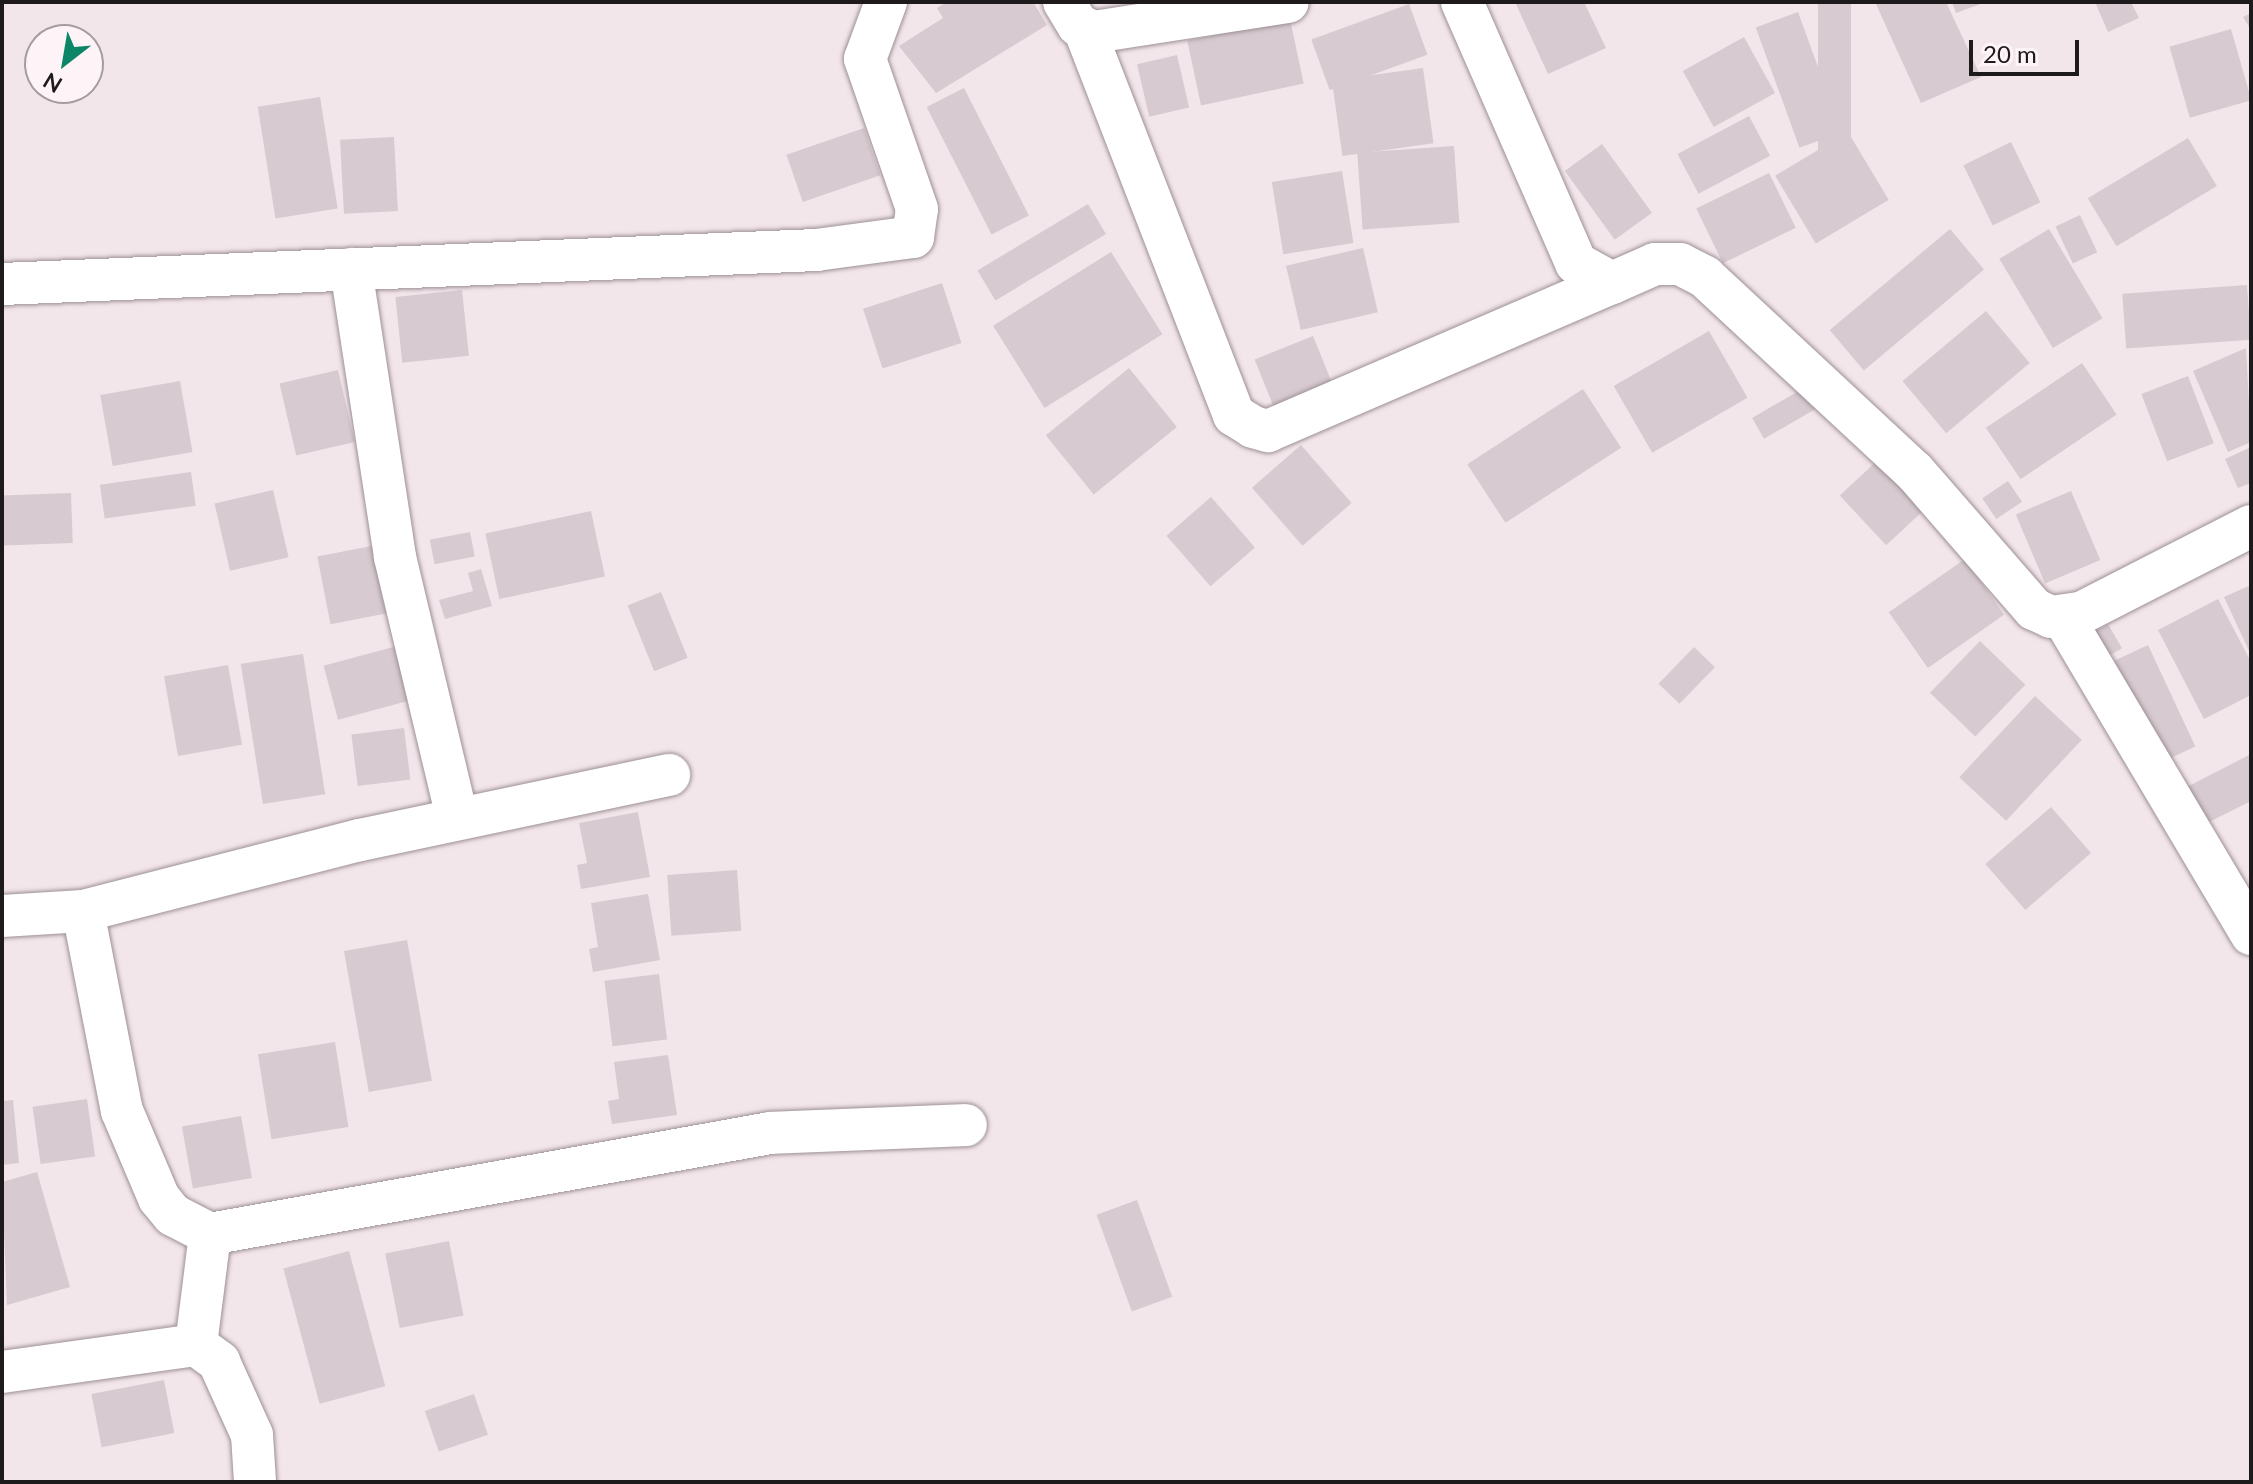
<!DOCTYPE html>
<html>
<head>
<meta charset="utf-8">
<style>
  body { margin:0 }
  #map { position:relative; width:2253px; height:1484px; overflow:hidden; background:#f3e6eb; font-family:Lato,sans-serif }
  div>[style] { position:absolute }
  .building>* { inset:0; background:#d7cad0; transform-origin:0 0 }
  .roads { filter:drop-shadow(0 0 2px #9c9096) drop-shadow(0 0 2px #9c9096) }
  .minor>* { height:42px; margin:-21px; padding:0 21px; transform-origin:21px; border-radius:21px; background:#fff }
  span { translate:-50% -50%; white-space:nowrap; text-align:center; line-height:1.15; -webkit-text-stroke:7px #fef4f8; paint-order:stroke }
  .frame { position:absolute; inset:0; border:4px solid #1e1a1c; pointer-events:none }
  .north { position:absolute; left:24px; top:24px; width:80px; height:80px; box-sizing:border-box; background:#fef4f8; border:2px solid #a49da0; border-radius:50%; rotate:211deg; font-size:22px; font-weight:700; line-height:32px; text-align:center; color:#1e1a1c }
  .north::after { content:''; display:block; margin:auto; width:28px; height:36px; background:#0d8667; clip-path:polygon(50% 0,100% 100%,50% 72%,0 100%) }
  .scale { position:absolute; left:1969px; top:40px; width:110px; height:36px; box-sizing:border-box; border:4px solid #1e1a1c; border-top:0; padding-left:10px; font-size:24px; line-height:28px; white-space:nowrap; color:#1e1a1c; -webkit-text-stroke:6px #fef4f8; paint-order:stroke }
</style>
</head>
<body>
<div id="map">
  <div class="building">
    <div style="clip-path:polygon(947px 2px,1033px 2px,1047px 25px,936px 93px,899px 46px,943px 18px,937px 8px)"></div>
    <div style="clip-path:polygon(1515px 2px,1584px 2px,1606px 48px,1548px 74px)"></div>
    <div style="left:1818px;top:2px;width:33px;height:159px"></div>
    <div style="clip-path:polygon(1875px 2px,1946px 2px,1981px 77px,1921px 103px)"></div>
    <div style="clip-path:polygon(1952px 2px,1986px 2px,1956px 13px)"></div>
    <div style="clip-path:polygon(2095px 2px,2131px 2px,2139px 18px,2108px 32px)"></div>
    <div style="left:1409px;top:4px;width:54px;height:104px;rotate:70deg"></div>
    <div style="left:1798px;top:12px;width:128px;height:45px;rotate:70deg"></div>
    <div style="clip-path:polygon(2251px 13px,2251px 30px,2243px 17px)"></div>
    <div style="left:1290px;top:19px;width:66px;height:105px;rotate:78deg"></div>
    <div style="left:2231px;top:29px;width:74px;height:64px;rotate:74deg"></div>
    <div style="left:1744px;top:37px;width:64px;height:70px;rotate:61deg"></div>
    <div style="left:1177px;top:55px;width:54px;height:41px;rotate:77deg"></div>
    <div style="left:1423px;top:68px;width:76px;height:92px;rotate:82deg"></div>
    <div style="left:964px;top:88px;width:143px;height:42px;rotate:63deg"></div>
    <div style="left:320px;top:97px;width:113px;height:63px;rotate:81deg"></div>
    <div style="left:1749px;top:116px;width:45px;height:81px;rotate:62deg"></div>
    <div style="left:864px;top:128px;width:50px;height:82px;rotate:71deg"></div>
    <div style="left:1848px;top:132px;width:79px;height:85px;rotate:59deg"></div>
    <div style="left:394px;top:137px;width:74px;height:54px;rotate:87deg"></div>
    <div style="left:2188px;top:138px;width:56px;height:117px;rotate:59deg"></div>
    <div style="left:2011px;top:142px;width:67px;height:53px;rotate:64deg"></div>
    <div style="left:1602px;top:144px;width:85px;height:46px;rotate:54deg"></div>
    <div style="left:1454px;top:146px;width:77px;height:97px;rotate:86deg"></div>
    <div style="left:1342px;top:171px;width:73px;height:71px;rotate:81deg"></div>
    <div style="left:1769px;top:173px;width:61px;height:81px;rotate:64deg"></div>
    <div style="left:1088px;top:204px;width:35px;height:129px;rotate:59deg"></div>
    <div style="left:2080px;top:215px;width:41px;height:27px;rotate:65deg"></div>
    <div style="left:1950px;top:229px;width:53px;height:157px;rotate:50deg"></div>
    <div style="left:2049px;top:229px;width:104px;height:58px;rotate:59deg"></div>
    <div style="left:1363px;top:248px;width:66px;height:79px;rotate:77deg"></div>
    <div style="left:1111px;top:252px;width:97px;height:139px;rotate:58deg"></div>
    <div style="left:942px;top:283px;width:63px;height:83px;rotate:72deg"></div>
    <div style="left:2247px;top:285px;width:55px;height:125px;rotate:86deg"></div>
    <div style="left:462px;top:290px;width:66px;height:67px;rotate:84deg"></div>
    <div style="left:1986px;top:311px;width:68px;height:109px;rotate:50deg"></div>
    <div style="left:1709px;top:331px;width:77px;height:110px;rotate:60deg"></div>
    <div style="left:1313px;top:336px;width:50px;height:63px;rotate:68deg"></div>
    <div style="clip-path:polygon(2246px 348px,2251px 442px,2228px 452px,2193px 371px)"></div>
    <div style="left:2082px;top:363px;width:62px;height:116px;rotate:56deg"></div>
    <div style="left:1129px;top:368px;width:76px;height:107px;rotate:51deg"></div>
    <div style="left:338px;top:370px;width:74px;height:60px;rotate:77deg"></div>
    <div style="left:2188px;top:376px;width:72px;height:50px;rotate:69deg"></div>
    <div style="left:180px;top:381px;width:72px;height:81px;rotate:80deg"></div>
    <div style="left:1804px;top:388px;width:24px;height:60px;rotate:60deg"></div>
    <div style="left:1583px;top:389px;width:70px;height:138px;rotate:57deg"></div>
    <div style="left:1301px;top:445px;width:77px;height:65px;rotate:49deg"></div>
    <div style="clip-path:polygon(2249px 448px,2251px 483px,2238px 488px,2225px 459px)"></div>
    <div style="left:1880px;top:458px;width:68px;height:55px;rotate:47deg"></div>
    <div style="left:191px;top:472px;width:34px;height:92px;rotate:82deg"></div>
    <div style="left:2008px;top:481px;width:25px;height:31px;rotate:56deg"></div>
    <div style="left:273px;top:490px;width:69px;height:60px;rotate:77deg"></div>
    <div style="left:2071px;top:491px;width:75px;height:60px;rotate:67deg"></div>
    <div style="left:71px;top:493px;width:50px;height:69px;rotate:88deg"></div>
    <div style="left:1211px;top:497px;width:67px;height:59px;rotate:49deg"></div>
    <div style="left:591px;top:511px;width:67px;height:108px;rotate:78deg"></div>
    <div style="left:470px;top:532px;width:25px;height:41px;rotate:79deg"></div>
    <div style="left:387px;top:543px;width:69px;height:71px;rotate:79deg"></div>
    <div style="left:1965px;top:559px;width:68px;height:93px;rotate:55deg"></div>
    <div style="clip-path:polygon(481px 569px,492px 606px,445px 619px,439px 600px,473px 591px,468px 573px)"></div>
    <div style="clip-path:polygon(2251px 585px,2251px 655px,2224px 597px)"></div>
    <div style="left:661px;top:592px;width:71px;height:36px;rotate:68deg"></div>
    <div style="clip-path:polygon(2218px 599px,2251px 662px,2251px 695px,2204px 719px,2158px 630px)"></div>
    <div style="left:2108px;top:624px;width:28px;height:23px;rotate:60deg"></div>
    <div style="left:1980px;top:641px;width:63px;height:72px;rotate:44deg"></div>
    <div style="left:2148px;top:645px;width:112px;height:39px;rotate:65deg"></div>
    <div style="left:397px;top:646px;width:56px;height:76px;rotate:75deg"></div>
    <div style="left:1694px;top:647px;width:29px;height:51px;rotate:44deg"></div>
    <div style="left:303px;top:654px;width:142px;height:63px;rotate:81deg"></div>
    <div style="left:228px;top:665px;width:81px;height:65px;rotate:80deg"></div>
    <div style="left:2035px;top:696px;width:64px;height:111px;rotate:43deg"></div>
    <div style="left:404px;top:728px;width:52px;height:53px;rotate:83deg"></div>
    <div style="clip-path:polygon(2251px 754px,2251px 801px,2201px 826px,2183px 789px)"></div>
    <div style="left:2051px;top:807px;width:61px;height:87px;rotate:49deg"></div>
    <div style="clip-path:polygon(638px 812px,650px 877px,581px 889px,577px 865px,587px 863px,579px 823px)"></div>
    <div style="left:737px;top:870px;width:61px;height:70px;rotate:86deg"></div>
    <div style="clip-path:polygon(648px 894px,660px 960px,593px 972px,589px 949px,598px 947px,591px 903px)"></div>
    <div style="left:407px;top:940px;width:143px;height:64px;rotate:80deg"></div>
    <div style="left:659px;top:974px;width:66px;height:55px;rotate:83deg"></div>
    <div style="left:335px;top:1042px;width:86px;height:78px;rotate:81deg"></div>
    <div style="clip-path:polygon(668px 1055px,677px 1115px,612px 1124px,608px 1101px,619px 1099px,614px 1062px)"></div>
    <div style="left:87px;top:1099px;width:58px;height:55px;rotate:82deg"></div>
    <div style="clip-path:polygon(13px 1100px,19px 1163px,2px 1165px,2px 1101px)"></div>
    <div style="left:241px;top:1116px;width:63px;height:60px;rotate:80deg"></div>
    <div style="clip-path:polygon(37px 1172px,70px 1287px,7px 1305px,2px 1182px)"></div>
    <div style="left:1137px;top:1200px;width:103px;height:43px;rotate:70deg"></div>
    <div style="left:449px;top:1241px;width:76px;height:65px;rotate:79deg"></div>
    <div style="left:349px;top:1251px;width:140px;height:68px;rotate:75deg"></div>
    <div style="left:164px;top:1380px;width:54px;height:74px;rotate:79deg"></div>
    <div style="left:474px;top:1394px;width:43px;height:52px;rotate:71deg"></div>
  </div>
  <div class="roads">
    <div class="minor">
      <div style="left:1064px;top:2px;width:27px;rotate:59deg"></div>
      <div style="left:1078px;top:25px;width:17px;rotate:24deg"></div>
      <div style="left:1094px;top:32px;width:196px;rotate:-8.8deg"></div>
      <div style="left:1462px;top:2px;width:285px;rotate:66.4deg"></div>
      <div style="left:1576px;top:263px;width:41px;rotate:29.1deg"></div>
      <div style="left:1612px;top:283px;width:47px;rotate:-23.8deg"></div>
      <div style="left:1655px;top:264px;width:25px"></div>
      <div style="left:1680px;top:264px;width:28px;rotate:27deg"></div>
      <div style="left:1705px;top:277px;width:285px;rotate:42.9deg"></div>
      <div style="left:1914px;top:471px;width:183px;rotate:49deg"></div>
      <div style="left:2034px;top:609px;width:19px;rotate:25deg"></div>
      <div style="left:2051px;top:617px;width:30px;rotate:-8deg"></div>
      <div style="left:2081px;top:613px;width:191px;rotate:-27.1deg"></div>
      <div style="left:1085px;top:31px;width:412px;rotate:68.8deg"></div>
      <div style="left:1234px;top:415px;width:22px;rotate:32deg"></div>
      <div style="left:1253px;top:427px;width:16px;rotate:15deg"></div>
      <div style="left:1268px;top:431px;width:374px;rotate:-23.3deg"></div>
      <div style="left:351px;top:269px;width:291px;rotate:81.3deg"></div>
      <div style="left:395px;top:557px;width:268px;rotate:76.6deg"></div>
      <div style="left:2px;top:284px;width:815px;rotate:-2.39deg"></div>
      <div style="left:816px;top:250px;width:98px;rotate:-7.6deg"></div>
      <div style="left:913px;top:237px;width:28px;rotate:-82deg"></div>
      <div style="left:917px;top:209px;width:159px;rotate:-109.1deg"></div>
      <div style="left:865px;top:59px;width:61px;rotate:-69.8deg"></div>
      <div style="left:2063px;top:617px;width:369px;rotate:59.3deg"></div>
      <div style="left:83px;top:911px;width:204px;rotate:79deg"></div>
      <div style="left:122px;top:1111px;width:95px;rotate:67deg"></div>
      <div style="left:159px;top:1198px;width:22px;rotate:51deg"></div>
      <div style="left:173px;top:1215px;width:42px;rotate:27.2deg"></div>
      <div style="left:210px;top:1234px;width:569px;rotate:-10.22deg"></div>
      <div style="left:770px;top:1133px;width:196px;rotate:-2.3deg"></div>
      <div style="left:2px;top:916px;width:81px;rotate:-3.5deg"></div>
      <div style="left:83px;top:911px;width:286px;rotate:-14.4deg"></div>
      <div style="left:360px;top:840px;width:316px;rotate:-11.9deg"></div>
      <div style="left:196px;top:1345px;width:112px;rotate:-82.8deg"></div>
      <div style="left:2px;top:1372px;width:196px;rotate:-7.9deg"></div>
      <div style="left:196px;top:1345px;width:29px;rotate:36deg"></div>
      <div style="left:219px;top:1362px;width:80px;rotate:65.7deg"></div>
      <div style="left:252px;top:1435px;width:47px;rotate:86.3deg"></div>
    </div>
  </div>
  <div class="frame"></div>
  <div class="north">N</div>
  <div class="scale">20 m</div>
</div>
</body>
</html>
